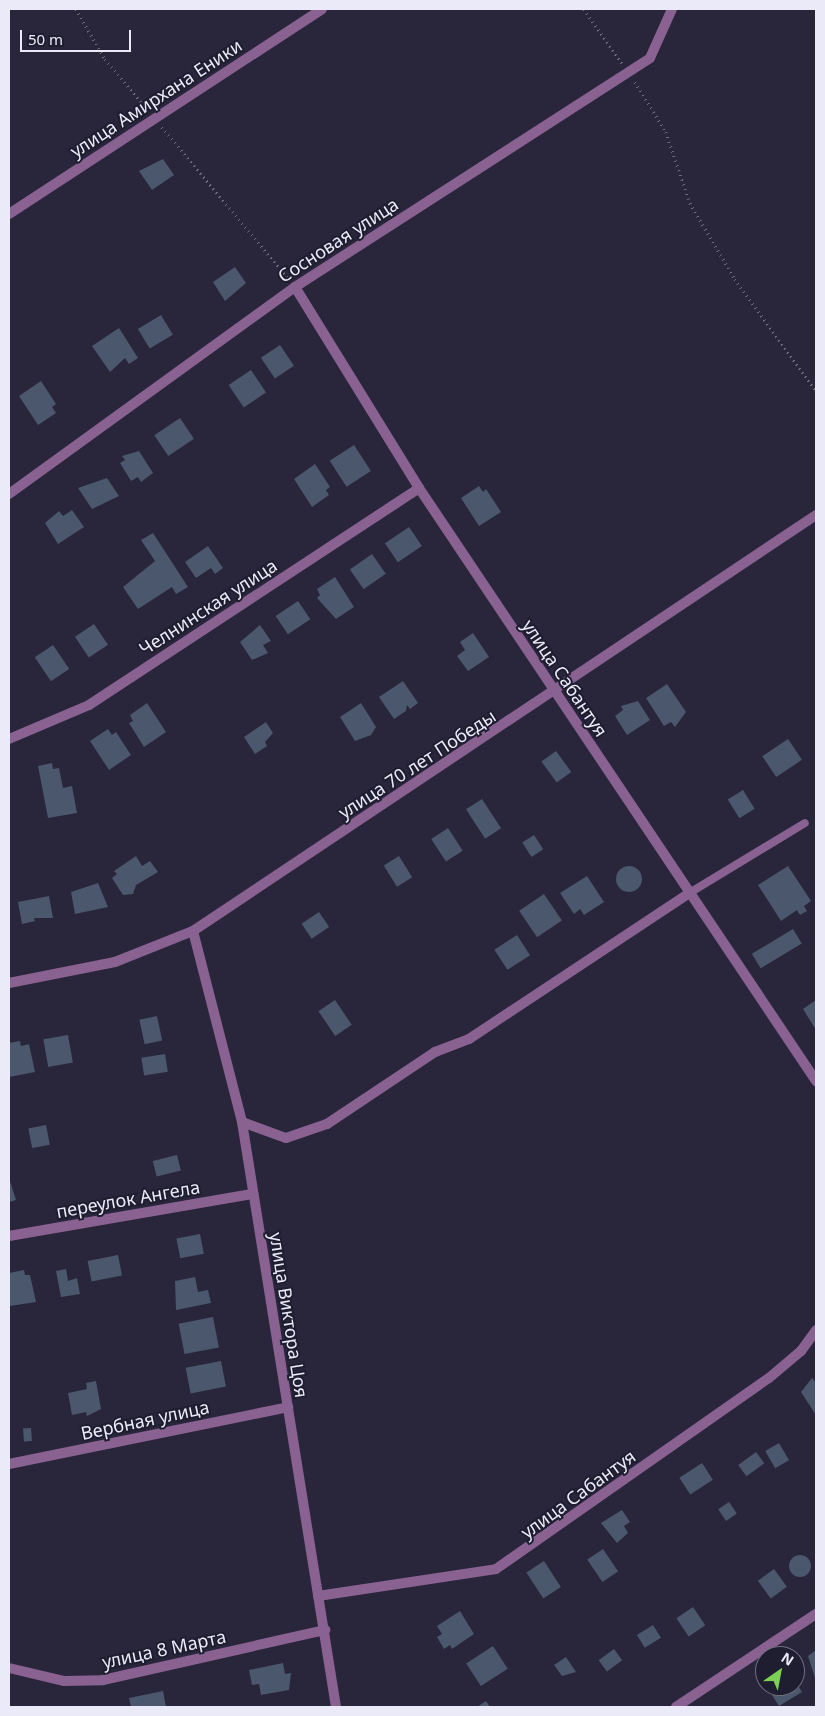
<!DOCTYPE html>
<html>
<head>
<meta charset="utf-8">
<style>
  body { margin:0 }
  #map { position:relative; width:825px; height:1716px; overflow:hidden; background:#29263b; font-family:"Noto Sans",sans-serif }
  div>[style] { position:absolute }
  .building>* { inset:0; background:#4a576c; transform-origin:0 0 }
  .round { border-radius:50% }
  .path>* { height:2.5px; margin-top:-1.25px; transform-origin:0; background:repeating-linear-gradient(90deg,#6f6c7f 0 1px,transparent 0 5px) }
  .service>* { height:8px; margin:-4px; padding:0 4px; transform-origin:4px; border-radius:4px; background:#896292 }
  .minor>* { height:10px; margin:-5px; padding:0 5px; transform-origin:5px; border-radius:5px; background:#896292 }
  .tertiary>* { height:10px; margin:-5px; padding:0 5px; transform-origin:5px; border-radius:5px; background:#896292 }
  span { translate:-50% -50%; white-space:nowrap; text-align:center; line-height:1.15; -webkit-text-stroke:4px #1f1d30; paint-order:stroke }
  .street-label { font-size:18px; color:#ebeaf8 }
  .frame { position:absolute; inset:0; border:10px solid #ebeaf8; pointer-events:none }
  .north { position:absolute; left:755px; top:1646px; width:50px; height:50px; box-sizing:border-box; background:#1f1d30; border:1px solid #716f80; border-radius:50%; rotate:33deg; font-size:14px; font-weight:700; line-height:20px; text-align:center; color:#ebeaf8 }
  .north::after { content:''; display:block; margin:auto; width:18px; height:22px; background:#7cd155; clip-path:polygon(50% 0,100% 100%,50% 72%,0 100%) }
  .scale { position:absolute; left:20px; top:30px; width:111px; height:22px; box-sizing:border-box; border:2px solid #ebeaf8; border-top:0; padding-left:6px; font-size:15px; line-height:18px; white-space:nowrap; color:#ebeaf8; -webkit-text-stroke:4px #1f1d30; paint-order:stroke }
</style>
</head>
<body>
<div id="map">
  <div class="building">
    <div style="clip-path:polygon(163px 159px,174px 175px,152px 190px,139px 171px)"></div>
    <div style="clip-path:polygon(235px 267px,246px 283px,225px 301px,213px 282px)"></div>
    <div style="left:161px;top:315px;width:23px;height:27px;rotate:59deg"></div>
    <div style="clip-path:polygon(119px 328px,138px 358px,129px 364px,125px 358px,110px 372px,92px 346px)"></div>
    <div style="left:280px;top:345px;width:25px;height:23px;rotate:56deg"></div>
    <div style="left:251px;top:370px;width:27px;height:27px;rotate:56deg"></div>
    <div style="clip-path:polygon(41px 381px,56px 404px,52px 407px,56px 413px,38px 425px,19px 396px)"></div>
    <div style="left:180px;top:418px;width:25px;height:31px;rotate:56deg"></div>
    <div style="left:354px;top:445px;width:31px;height:29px;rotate:57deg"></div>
    <div style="clip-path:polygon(139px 451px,153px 473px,141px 482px,138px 477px,131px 481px,120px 463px,125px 460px,122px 456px)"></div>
    <div style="clip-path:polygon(315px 464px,330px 487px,326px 490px,329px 495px,312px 507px,294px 479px)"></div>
    <div style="clip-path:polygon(107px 478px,119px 496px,92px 509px,78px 488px)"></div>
    <div style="clip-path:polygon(479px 486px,483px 492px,486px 489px,501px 512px,479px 526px,461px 498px)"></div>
    <div style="clip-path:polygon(72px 510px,84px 527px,58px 544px,45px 523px,59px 511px,63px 516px)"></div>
    <div style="left:409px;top:527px;width:23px;height:29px;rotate:56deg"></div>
    <div style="clip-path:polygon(153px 533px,188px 587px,176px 594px,172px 587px,138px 609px,123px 587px,155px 561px,141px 540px)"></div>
    <div style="clip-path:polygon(208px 546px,223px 568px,215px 574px,211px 568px,196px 578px,185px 562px)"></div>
    <div style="left:372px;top:554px;width:24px;height:27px;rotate:55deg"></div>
    <div style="clip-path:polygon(335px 577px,354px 607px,336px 619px,317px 598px,320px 595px,317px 589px)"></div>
    <div style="left:298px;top:601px;width:22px;height:27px;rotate:56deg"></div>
    <div style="left:94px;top:624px;width:25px;height:23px;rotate:56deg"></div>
    <div style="clip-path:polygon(260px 625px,271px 641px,263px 645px,268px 653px,252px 660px,240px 642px)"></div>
    <div style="clip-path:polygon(473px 633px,489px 657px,468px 671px,457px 656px,465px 650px,460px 642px)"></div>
    <div style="left:53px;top:645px;width:29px;height:22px;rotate:56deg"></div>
    <div style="clip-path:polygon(403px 681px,418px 703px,410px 709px,407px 705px,406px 711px,394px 719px,379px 697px)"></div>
    <div style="clip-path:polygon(667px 684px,686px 712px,675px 727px,671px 722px,664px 726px,646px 698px)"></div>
    <div style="clip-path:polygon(638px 701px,650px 720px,627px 735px,615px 716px,623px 710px,621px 706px)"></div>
    <div style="clip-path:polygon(147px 703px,166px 732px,144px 747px,129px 723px,133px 721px,130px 715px)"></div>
    <div style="clip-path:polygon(361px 703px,376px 727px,371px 735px,355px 741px,340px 717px)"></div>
    <div style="clip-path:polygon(266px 722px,273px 733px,265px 742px,267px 746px,255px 754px,244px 737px)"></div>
    <div style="clip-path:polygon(108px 729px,112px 735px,116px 732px,131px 755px,109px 770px,90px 741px)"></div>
    <div style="left:788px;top:739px;width:25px;height:31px;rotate:56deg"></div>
    <div style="left:556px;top:751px;width:26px;height:18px;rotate:54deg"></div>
    <div style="clip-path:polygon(52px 763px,53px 769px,59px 768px,63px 788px,72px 786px,77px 813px,48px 818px,38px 766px)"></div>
    <div style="left:743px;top:790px;width:22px;height:18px;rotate:58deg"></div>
    <div style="left:482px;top:799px;width:35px;height:19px;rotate:57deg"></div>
    <div style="left:448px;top:828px;width:27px;height:20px;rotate:57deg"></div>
    <div style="left:534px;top:835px;width:17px;height:14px;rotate:57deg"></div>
    <div style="clip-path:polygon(136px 856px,142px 866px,150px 861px,158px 872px,136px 885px,133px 894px,123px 895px,112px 878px,117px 874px,114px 871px)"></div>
    <div style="left:399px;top:856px;width:25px;height:18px;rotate:58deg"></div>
    <div style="clip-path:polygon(788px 866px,811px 901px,804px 906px,807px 911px,800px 915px,797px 910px,781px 921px,758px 885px)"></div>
    <div class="round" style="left:616px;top:866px;width:26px;height:26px"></div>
    <div style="clip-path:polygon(587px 876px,604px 902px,584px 915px,580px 909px,574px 914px,560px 893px)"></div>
    <div style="clip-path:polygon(98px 883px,108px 907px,75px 914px,71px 892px)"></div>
    <div style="left:544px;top:894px;width:32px;height:30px;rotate:56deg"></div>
    <div style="clip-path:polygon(49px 896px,53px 918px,34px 918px,35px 921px,22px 924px,18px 902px)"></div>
    <div style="left:319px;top:912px;width:18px;height:21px;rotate:56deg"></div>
    <div style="left:793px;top:929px;width:17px;height:48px;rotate:59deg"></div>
    <div style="left:517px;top:935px;width:24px;height:27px;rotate:57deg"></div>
    <div style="left:335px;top:1000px;width:30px;height:20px;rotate:56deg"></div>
    <div style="clip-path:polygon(816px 1000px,816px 1030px,803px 1009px)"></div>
    <div style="left:157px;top:1016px;width:25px;height:18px;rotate:78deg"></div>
    <div style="left:68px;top:1035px;width:28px;height:25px;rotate:80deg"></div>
    <div style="clip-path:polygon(20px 1041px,21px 1046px,29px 1044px,35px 1072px,9px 1077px,9px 1043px)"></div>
    <div style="left:165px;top:1054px;width:18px;height:24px;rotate:81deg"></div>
    <div style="left:46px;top:1125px;width:20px;height:18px;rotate:79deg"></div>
    <div style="left:177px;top:1155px;width:16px;height:25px;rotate:76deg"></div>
    <div style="clip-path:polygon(9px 1178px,16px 1200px,9px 1202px)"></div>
    <div style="left:200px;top:1234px;width:20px;height:24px;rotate:79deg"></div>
    <div style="left:118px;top:1255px;width:21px;height:31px;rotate:79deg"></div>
    <div style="clip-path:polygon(66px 1269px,68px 1281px,77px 1278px,80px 1294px,61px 1297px,56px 1271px)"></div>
    <div style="clip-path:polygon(24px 1270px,25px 1275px,30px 1275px,36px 1302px,10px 1306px,9px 1273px)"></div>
    <div style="clip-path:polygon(195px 1277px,198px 1292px,208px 1290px,211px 1303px,176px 1310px,175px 1281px)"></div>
    <div style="left:213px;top:1317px;width:31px;height:35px;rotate:79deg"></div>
    <div style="left:221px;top:1361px;width:26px;height:36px;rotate:79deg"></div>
    <div style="clip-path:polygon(812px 1378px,816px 1383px,816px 1415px,801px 1392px)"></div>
    <div style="clip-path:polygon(96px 1381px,101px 1409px,87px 1416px,86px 1412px,72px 1415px,68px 1393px,87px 1389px,86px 1383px)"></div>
    <div style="left:31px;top:1428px;width:13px;height:8px;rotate:86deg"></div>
    <div style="left:779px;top:1443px;width:20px;height:16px;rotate:60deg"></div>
    <div style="left:756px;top:1452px;width:14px;height:22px;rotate:54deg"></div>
    <div style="left:702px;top:1463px;width:20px;height:27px;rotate:57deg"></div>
    <div style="left:729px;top:1502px;width:14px;height:13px;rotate:56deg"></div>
    <div style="clip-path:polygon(622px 1510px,630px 1522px,624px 1526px,628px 1533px,617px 1543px,601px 1523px)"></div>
    <div style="left:603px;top:1549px;width:27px;height:19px;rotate:56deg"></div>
    <div class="round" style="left:789px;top:1555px;width:22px;height:22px"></div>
    <div style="left:544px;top:1561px;width:31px;height:21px;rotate:57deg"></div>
    <div style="left:774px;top:1569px;width:22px;height:20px;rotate:54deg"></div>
    <div style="left:693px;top:1607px;width:22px;height:20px;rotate:56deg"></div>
    <div style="clip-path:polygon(460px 1611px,474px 1634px,452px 1649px,450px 1645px,444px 1649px,437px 1637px,442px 1634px,437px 1626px)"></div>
    <div style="left:653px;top:1625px;width:15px;height:19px;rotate:58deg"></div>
    <div style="left:493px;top:1646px;width:27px;height:32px;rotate:57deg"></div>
    <div style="left:614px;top:1649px;width:14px;height:19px;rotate:54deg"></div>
    <div style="clip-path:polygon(816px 1650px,816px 1681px,808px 1656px)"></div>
    <div style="clip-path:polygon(566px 1657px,576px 1672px,562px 1676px,554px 1665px)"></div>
    <div style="clip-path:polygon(283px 1663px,285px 1674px,291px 1673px,289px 1690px,261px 1695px,259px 1684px,252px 1685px,249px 1670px)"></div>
    <div style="clip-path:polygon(795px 1681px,802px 1692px,779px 1706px,772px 1695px,777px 1691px,774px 1686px,795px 1686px)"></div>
    <div style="clip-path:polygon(163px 1691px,166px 1707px,131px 1707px,129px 1698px)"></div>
    <div style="clip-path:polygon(486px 1701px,490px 1707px,477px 1707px)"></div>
  </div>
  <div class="path">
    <div style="left:76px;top:9px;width:58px;rotate:59.9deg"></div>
    <div style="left:105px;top:59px;width:65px;rotate:50deg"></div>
    <div style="left:584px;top:9px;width:66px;rotate:54.9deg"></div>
    <div style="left:635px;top:82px;width:59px;rotate:58.2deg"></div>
    <div style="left:666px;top:132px;width:75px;rotate:71.3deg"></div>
    <div style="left:690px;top:203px;width:88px;rotate:59.4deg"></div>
    <div style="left:735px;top:279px;width:138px;rotate:54.1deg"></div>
    <div style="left:162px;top:127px;width:197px;rotate:50.2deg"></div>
  </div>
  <div class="service">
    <div style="left:691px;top:892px;width:133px;rotate:-31.2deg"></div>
  </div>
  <div class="minor">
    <div style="left:9px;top:214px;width:374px;rotate:-33.2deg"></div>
    <div style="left:295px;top:287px;width:236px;rotate:58.3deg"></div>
    <div style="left:419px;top:488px;width:714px;rotate:56.2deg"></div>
    <div style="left:9px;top:494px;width:353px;rotate:-35.9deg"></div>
    <div style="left:295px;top:287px;width:422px;rotate:-32.8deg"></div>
    <div style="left:650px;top:58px;width:54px;rotate:-65.8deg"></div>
    <div style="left:9px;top:739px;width:87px;rotate:-23deg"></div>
    <div style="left:89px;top:705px;width:395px;rotate:-33.3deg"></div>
    <div style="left:193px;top:931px;width:197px;rotate:75.6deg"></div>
    <div style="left:242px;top:1122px;width:593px;rotate:80.87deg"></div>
    <div style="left:242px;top:1122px;width:47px;rotate:20deg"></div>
    <div style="left:286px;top:1138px;width:43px;rotate:-18.9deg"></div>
    <div style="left:327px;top:1124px;width:130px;rotate:-33.7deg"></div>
    <div style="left:435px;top:1052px;width:36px;rotate:-21deg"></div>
    <div style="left:469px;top:1039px;width:266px;rotate:-33.5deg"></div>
    <div style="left:9px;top:1236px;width:248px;rotate:-9.8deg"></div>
    <div style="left:9px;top:1464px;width:285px;rotate:-11.5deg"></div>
    <div style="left:318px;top:1596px;width:180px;rotate:-8.6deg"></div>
    <div style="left:496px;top:1569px;width:333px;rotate:-35deg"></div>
    <div style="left:769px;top:1378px;width:42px;rotate:-40.2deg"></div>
    <div style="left:801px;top:1351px;width:26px;rotate:-54deg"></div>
    <div style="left:9px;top:1668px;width:57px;rotate:13.3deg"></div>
    <div style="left:64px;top:1681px;width:39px;rotate:-1deg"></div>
    <div style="left:103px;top:1680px;width:228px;rotate:-12.7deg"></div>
    <div style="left:676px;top:1707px;width:168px;rotate:-33.6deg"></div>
  </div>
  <div class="tertiary">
    <div style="left:9px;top:983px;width:108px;rotate:-11.2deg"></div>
    <div style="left:115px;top:962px;width:84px;rotate:-21.7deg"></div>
    <div style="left:193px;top:931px;width:749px;rotate:-33.73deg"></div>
  </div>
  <div class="street-label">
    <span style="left:156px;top:98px;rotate:-33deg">улица Амирхана Еники</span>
    <span style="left:338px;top:240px;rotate:-33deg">Сосновая улица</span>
    <span style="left:208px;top:607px;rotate:-33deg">Челнинская улица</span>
    <span style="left:565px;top:678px;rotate:56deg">улица Сабантуя</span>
    <span style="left:417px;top:764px;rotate:-33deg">улица 70 лет Победы</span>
    <span style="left:128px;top:1199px;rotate:-10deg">переулок Ангела</span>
    <span style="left:289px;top:1315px;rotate:81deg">улица Виктора Цоя</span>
    <span style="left:145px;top:1420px;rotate:-12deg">Вербная улица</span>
    <span style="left:578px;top:1494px;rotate:-36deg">улица Сабантуя</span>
    <span style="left:164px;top:1649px;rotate:-12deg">улица 8 Марта</span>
  </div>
  <div class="frame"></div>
  <div class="north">N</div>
  <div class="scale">50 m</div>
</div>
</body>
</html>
